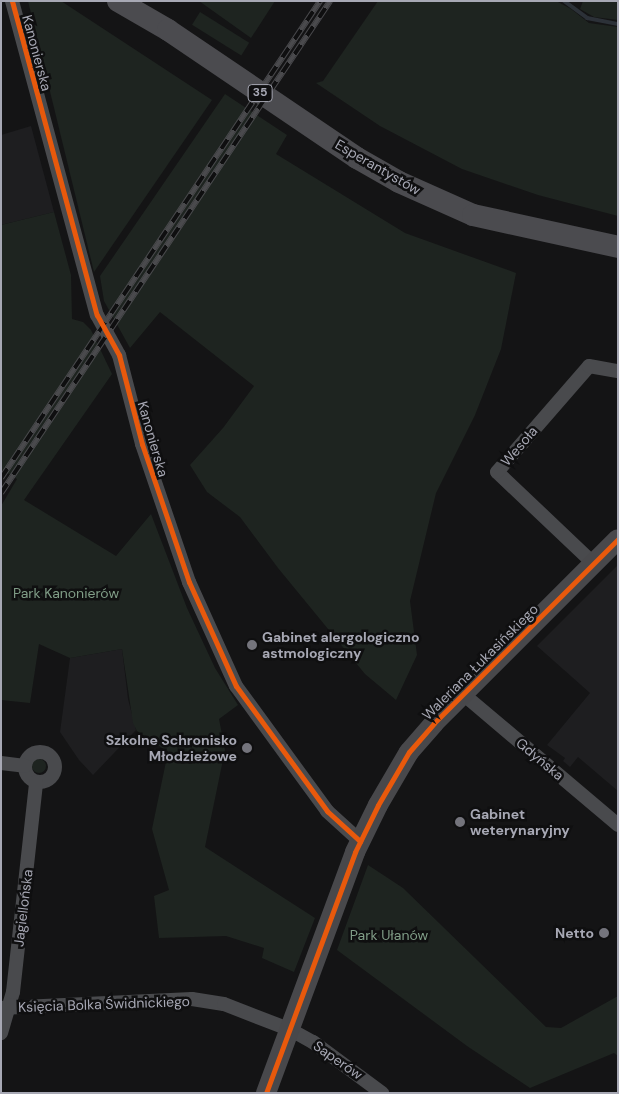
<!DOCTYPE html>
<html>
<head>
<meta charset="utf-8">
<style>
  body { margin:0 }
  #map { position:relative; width:619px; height:1094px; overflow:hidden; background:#141415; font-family:"DM Sans",sans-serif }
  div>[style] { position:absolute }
  .built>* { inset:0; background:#1e1e20 }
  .green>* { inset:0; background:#1e2420; transform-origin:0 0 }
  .round { border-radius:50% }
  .stream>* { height:4px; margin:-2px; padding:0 2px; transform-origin:2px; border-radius:2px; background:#2c3138 }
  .street>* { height:14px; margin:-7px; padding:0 7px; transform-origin:7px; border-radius:7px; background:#494a4d }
  .street>.ring { margin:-7px; padding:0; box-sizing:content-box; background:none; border:14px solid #494a4d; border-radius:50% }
  .secondary>* { height:20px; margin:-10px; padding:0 10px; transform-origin:10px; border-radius:10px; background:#48484b }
  .primary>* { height:22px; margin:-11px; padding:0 11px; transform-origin:11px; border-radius:11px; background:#4b4b4f }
  .rail>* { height:5.5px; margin-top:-2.75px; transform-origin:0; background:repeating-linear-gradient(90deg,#0f0f10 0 11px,#4a4a4d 0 22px); box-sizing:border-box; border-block:1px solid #4a4a4d }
  .cycleway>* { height:5px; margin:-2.5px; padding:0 2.5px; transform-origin:2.5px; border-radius:2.5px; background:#e8590c }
  .dots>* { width:14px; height:14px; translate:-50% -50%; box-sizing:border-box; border:2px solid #0f0f10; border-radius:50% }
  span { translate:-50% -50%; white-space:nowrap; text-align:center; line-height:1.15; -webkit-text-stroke:5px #0f0f10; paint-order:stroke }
  .shield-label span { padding:1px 4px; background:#0f0f10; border:1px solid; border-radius:4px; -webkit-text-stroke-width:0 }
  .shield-label { font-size:12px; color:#a7a8b4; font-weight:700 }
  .street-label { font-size:14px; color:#a7a8b4 }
  .park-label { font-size:14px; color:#809d87 }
  .poi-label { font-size:14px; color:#a7a8b4; font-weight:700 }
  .left { translate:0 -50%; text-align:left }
  .right { translate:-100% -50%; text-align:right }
  .frame { position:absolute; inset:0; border:2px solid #a7a8b4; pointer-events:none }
</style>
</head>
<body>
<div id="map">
  <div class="built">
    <div style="clip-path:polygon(31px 126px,54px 212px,1px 225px,1px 135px)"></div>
    <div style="clip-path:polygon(618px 565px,618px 791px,578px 757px,570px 767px,563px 761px,565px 758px,547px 745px,590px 693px,537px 646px)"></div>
    <div style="clip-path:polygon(122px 649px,128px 699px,136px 730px,93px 775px,79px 760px,60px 732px,70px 658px)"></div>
  </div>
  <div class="green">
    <div style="clip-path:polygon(28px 1px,61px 1px,212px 100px,94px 272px)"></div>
    <div style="clip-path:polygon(199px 1px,275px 1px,251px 38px)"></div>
    <div style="clip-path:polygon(378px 1px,556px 1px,571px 9px,589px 23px,618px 27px,618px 216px,538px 195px,462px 169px,380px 126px,316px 83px,323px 81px)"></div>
    <div style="clip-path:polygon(583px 1px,618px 1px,618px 20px,594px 17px,580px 9px)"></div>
    <div style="left:200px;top:12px;width:58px;height:15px;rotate:32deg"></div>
    <div style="clip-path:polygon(225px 94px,287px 135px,276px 154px,405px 233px,516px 273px,501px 349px,475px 415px,436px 493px,410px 601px,417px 655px,396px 700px,365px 674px,278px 568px,240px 517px,207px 492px,190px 465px,223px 428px,254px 386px,160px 312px,130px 348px,104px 301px,100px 276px)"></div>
    <div style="clip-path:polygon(54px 212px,71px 275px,72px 319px,83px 322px,91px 330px,112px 374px,24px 500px,116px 556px,151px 514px,187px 608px,215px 668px,238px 705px,219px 719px,225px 750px,205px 847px,315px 918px,294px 972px,262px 958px,264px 948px,226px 936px,159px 938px,154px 896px,169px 890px,152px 829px,168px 752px,137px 731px,133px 723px,122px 649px,70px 658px,39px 644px,30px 703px,1px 700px,1px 506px,17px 479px,1px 469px,1px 225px)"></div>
    <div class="round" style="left:32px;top:759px;width:14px;height:14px"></div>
    <div style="clip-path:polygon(368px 865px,403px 888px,546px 1027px,561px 1028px,618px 996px,618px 1056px,614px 1053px,530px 1088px,467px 1046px,337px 950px)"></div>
  </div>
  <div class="stream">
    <div style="left:564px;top:1px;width:29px;rotate:36deg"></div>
    <div style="left:587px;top:18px;width:32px;rotate:11deg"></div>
  </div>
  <div class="street">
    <div style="left:12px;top:1px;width:325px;rotate:74.9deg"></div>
    <div style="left:97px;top:315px;width:46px;rotate:61.2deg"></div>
    <div style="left:119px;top:355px;width:92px;rotate:75.5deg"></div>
    <div style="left:142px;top:444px;width:146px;rotate:71.2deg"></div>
    <div style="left:189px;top:582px;width:114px;rotate:65.7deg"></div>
    <div style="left:236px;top:686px;width:155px;rotate:53.9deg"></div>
    <div style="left:327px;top:811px;width:45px;rotate:42.3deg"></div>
    <div style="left:593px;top:563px;width:132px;rotate:-136.5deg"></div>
    <div style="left:497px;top:472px;width:140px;rotate:-49deg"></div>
    <div style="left:589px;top:366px;width:29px;rotate:10deg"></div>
    <div style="left:463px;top:694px;width:203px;rotate:40.2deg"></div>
    <div class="ring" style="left:25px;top:752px;width:16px;height:16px"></div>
    <div style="left:1px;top:763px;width:24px;rotate:7deg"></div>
    <div style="left:1px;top:1008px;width:191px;rotate:-2.7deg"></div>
    <div style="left:192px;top:999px;width:32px;rotate:9deg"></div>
    <div style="left:224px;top:1004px;width:72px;rotate:21.2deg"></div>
    <div style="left:291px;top:1030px;width:25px;rotate:29deg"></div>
    <div style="left:313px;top:1042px;width:86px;rotate:36.5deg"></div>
    <div style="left:1px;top:1033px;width:43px;rotate:-73.7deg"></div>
    <div style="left:13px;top:992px;width:211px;rotate:-83.7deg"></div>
  </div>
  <div class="secondary">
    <div style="left:266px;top:1093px;width:257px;rotate:-69.7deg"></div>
    <div style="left:355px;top:852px;width:52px;rotate:-63.9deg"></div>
    <div style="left:378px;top:805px;width:61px;rotate:-59.7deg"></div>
    <div style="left:409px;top:752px;width:38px;rotate:-49deg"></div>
    <div style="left:434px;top:723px;width:260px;rotate:-45deg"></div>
  </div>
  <div class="primary">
    <div style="left:118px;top:1px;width:58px;rotate:30.1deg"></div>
    <div style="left:168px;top:30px;width:228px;rotate:34.1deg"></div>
    <div style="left:357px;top:158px;width:48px;rotate:29.7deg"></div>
    <div style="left:399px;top:182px;width:81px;rotate:24deg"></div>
    <div style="left:473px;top:215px;width:148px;rotate:12.4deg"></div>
  </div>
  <div class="rail">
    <div style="left:1px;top:478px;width:574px;rotate:-56.23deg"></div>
    <div style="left:1px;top:493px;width:592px;rotate:-56.23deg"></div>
  </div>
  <div class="cycleway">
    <div style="left:12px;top:1px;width:325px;rotate:74.9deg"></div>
    <div style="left:97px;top:315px;width:46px;rotate:61.2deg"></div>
    <div style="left:119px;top:355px;width:92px;rotate:75.5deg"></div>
    <div style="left:142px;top:444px;width:146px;rotate:71.2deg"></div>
    <div style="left:189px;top:582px;width:114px;rotate:65.7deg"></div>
    <div style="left:236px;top:686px;width:155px;rotate:53.9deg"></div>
    <div style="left:327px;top:811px;width:45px;rotate:42.3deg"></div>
    <div style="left:266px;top:1093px;width:257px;rotate:-69.7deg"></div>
    <div style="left:355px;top:852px;width:52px;rotate:-63.9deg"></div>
    <div style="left:378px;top:805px;width:61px;rotate:-59.7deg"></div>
    <div style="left:409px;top:752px;width:38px;rotate:-49deg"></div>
    <div style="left:434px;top:723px;width:260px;rotate:-45deg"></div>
  </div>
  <div class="dots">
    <div style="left:252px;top:645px;background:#74747c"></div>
    <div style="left:247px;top:748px;background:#74747c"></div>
    <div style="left:460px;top:822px;background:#74747c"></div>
    <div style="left:604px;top:933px;background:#74747c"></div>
  </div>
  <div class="shield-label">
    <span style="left:260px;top:93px">35</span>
  </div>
  <div class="street-label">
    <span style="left:37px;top:53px;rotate:75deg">Kanonierska</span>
    <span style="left:378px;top:167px;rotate:30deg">Esperantystów</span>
    <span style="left:153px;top:439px;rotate:74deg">Kanonierska</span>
    <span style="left:519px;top:446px;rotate:-49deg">Wesoła</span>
    <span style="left:480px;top:662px;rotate:-45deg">Waleriana Łukasińskiego</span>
    <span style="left:540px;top:759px;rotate:40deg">Gdyńska</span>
    <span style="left:23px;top:908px;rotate:-83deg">Jagiellońska</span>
    <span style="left:104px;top:1004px;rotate:-2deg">Księcia Bolka Świdnickiego</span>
    <span style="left:338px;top:1060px;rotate:35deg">Saperów</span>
  </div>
  <div class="park-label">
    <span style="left:66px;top:593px">Park Kanonierów</span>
    <span style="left:389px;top:935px">Park Ułanów</span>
  </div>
  <div class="poi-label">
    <span class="left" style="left:262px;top:645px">Gabinet alergologiczno<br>astmologiczny</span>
    <span class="right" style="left:237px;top:748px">Szkolne Schronisko<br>Młodzieżowe</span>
    <span class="left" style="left:470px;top:822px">Gabinet<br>weterynaryjny</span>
    <span class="right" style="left:594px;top:933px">Netto</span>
  </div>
  <div class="frame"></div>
</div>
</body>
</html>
